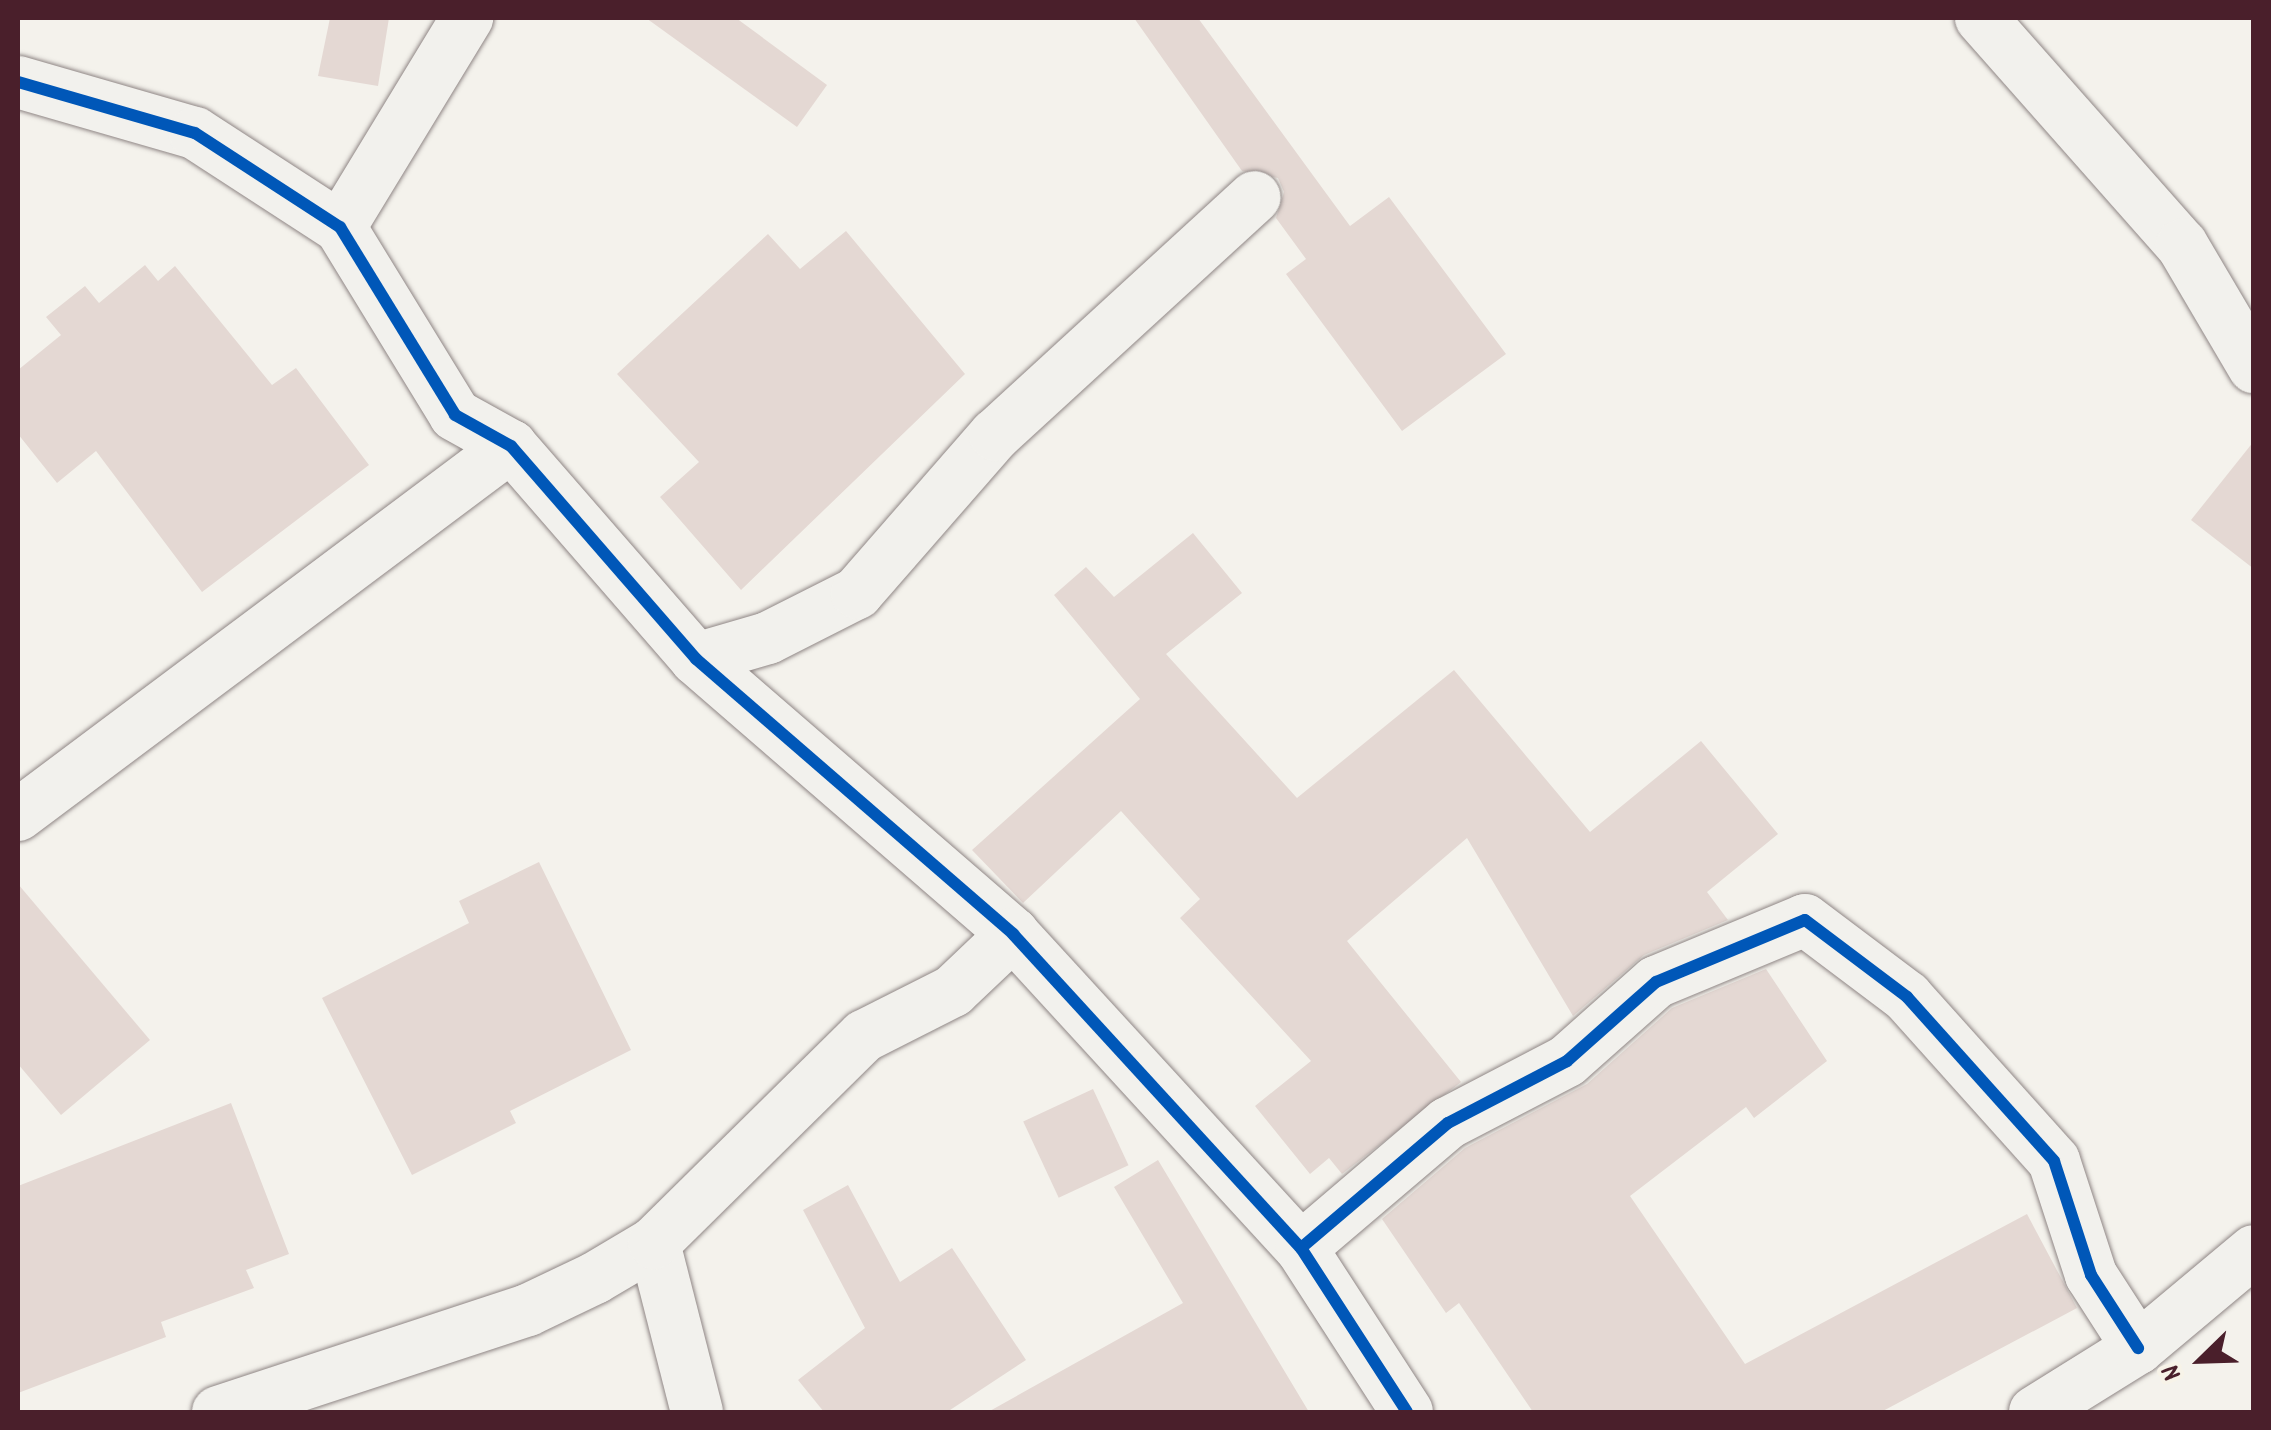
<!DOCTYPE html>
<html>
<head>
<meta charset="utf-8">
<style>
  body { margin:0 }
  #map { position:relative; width:2271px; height:1430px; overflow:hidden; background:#f4f2ec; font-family:Dekko,sans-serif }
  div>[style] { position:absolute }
  .building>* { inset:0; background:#e4d8d3; transform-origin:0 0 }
  .roads { filter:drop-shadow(0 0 2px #8f8685) drop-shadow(0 0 2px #8f8685) }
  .street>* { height:52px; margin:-26px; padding:0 26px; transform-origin:26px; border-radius:26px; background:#f2f1ed }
  .cycleway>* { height:12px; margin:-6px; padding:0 6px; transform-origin:6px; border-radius:6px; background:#0057b8 }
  span { translate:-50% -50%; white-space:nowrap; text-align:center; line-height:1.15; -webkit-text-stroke:8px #f7f3e8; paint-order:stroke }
  .frame { position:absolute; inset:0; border:20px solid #4a1f2b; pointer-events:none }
  .north { position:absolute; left:2151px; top:1310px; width:100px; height:100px; -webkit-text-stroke:8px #f7f3e8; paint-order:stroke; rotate:247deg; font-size:28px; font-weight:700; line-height:40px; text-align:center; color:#4a1f2b }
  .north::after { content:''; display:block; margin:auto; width:35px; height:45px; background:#4a1f2b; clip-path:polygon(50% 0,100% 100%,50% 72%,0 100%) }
</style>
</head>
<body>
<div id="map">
  <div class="building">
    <div style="clip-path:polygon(330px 18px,389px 18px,378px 86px,318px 76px)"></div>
    <div style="clip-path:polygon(646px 18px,736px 18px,827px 85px,797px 127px)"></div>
    <div style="clip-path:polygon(1134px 18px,1198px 18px,1350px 226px,1389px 197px,1506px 354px,1402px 431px,1286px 274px,1306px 259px,1276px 218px,1284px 192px,1278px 178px,1242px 171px)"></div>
    <div style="clip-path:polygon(846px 231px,965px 374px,741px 590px,660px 497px,699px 462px,617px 374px,768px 234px,800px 269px)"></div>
    <div style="clip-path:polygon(145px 265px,158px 281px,175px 266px,272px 385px,296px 368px,369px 465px,202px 592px,96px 451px,57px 483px,18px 434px,18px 370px,61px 335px,46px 317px,85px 286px,99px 303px)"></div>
    <div style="clip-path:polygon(2254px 441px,2254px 569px,2191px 520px)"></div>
    <div style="clip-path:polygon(1193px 533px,1242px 593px,1166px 654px,1297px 798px,1454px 670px,1590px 832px,1701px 741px,1778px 834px,1707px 892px,1728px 920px,1644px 955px,1573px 1016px,1467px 838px,1347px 941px,1461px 1082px,1342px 1174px,1329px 1158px,1310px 1174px,1255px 1106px,1311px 1061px,1180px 918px,1200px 899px,1121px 811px,1023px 903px,972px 850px,1140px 699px,1054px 595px,1086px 567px,1114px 597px)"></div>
    <div style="clip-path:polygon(539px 862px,631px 1050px,510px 1111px,516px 1123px,412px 1175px,322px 998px,469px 923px,459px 901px)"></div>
    <div style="clip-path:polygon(18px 884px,150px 1040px,61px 1115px,18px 1064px)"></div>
    <div style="clip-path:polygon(1766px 969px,1827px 1061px,1754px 1118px,1746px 1107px,1630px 1196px,1745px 1364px,2027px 1214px,2077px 1308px,1881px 1412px,1533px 1412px,1459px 1303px,1446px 1313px,1382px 1219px,1465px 1148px,1587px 1084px,1672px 1008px)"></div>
    <div style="left:1093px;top:1089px;width:84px;height:77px;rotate:65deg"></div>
    <div style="clip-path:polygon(231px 1103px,289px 1254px,246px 1270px,254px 1288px,161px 1322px,166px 1337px,18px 1393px,18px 1186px)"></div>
    <div style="clip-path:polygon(1158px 1160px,1309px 1412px,988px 1412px,1183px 1303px,1114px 1187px)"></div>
    <div style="clip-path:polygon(848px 1185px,900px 1282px,952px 1248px,1026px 1360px,947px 1412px,824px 1412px,798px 1380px,865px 1328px,803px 1210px)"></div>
  </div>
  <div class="roads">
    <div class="street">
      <div style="left:1981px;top:18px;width:303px;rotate:48.5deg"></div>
      <div style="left:2182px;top:245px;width:142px;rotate:59.5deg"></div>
      <div style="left:18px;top:82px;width:184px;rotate:16.1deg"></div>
      <div style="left:195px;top:133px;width:173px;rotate:33deg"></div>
      <div style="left:340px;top:227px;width:220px;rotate:58.5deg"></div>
      <div style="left:455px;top:415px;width:64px;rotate:29deg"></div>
      <div style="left:511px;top:446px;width:282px;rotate:49deg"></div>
      <div style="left:696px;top:659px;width:420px;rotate:40.9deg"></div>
      <div style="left:1013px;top:934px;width:426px;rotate:47.5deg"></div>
      <div style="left:1301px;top:1248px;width:195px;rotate:57.1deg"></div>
      <div style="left:340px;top:227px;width:245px;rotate:-58.7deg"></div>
      <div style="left:696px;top:659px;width:75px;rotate:-16.3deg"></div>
      <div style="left:768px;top:638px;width:100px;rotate:-26.8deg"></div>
      <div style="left:857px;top:593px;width:210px;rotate:-48.9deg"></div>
      <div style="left:995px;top:435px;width:352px;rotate:-42.5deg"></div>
      <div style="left:18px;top:815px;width:616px;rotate:-36.81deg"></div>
      <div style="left:654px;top:1243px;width:174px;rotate:75.7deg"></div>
      <div style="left:1301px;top:1248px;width:193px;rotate:-40.4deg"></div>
      <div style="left:1448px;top:1123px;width:134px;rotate:-27.5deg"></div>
      <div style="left:1567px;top:1061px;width:119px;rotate:-41.6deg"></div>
      <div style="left:1656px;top:982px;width:161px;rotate:-22.6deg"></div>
      <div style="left:1805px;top:920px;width:128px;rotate:37deg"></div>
      <div style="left:1907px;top:997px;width:220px;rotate:48.1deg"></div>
      <div style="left:2054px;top:1161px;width:120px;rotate:72deg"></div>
      <div style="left:2091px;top:1275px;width:87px;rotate:57.2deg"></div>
      <div style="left:218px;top:1412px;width:326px;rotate:-18.2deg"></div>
      <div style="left:528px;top:1310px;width:74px;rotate:-25.5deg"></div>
      <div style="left:595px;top:1278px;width:69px;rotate:-30.7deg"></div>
      <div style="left:654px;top:1243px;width:295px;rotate:-44.6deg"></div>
      <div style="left:864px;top:1036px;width:100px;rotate:-26.8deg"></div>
      <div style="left:953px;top:991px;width:83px;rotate:-43.5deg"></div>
      <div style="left:2035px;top:1412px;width:121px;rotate:-31.9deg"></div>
      <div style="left:2138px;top:1348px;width:151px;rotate:-39.9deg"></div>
    </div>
  </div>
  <div class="cycleway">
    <div style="left:18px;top:82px;width:184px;rotate:16.1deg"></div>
    <div style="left:195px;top:133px;width:173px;rotate:33deg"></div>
    <div style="left:340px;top:227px;width:220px;rotate:58.5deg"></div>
    <div style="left:455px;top:415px;width:64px;rotate:29deg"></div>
    <div style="left:511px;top:446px;width:282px;rotate:49deg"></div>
    <div style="left:696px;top:659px;width:420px;rotate:40.9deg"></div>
    <div style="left:1013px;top:934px;width:426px;rotate:47.5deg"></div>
    <div style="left:1301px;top:1248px;width:195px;rotate:57.1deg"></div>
    <div style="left:1301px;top:1248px;width:193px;rotate:-40.4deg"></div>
    <div style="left:1448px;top:1123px;width:134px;rotate:-27.5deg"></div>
    <div style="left:1567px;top:1061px;width:119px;rotate:-41.6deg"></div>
    <div style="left:1656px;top:982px;width:161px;rotate:-22.6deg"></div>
    <div style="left:1805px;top:920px;width:128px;rotate:37deg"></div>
    <div style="left:1907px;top:997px;width:220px;rotate:48.1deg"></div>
    <div style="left:2054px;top:1161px;width:120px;rotate:72deg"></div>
    <div style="left:2091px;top:1275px;width:87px;rotate:57.2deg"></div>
  </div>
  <div class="frame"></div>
  <div class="north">N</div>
</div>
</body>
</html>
